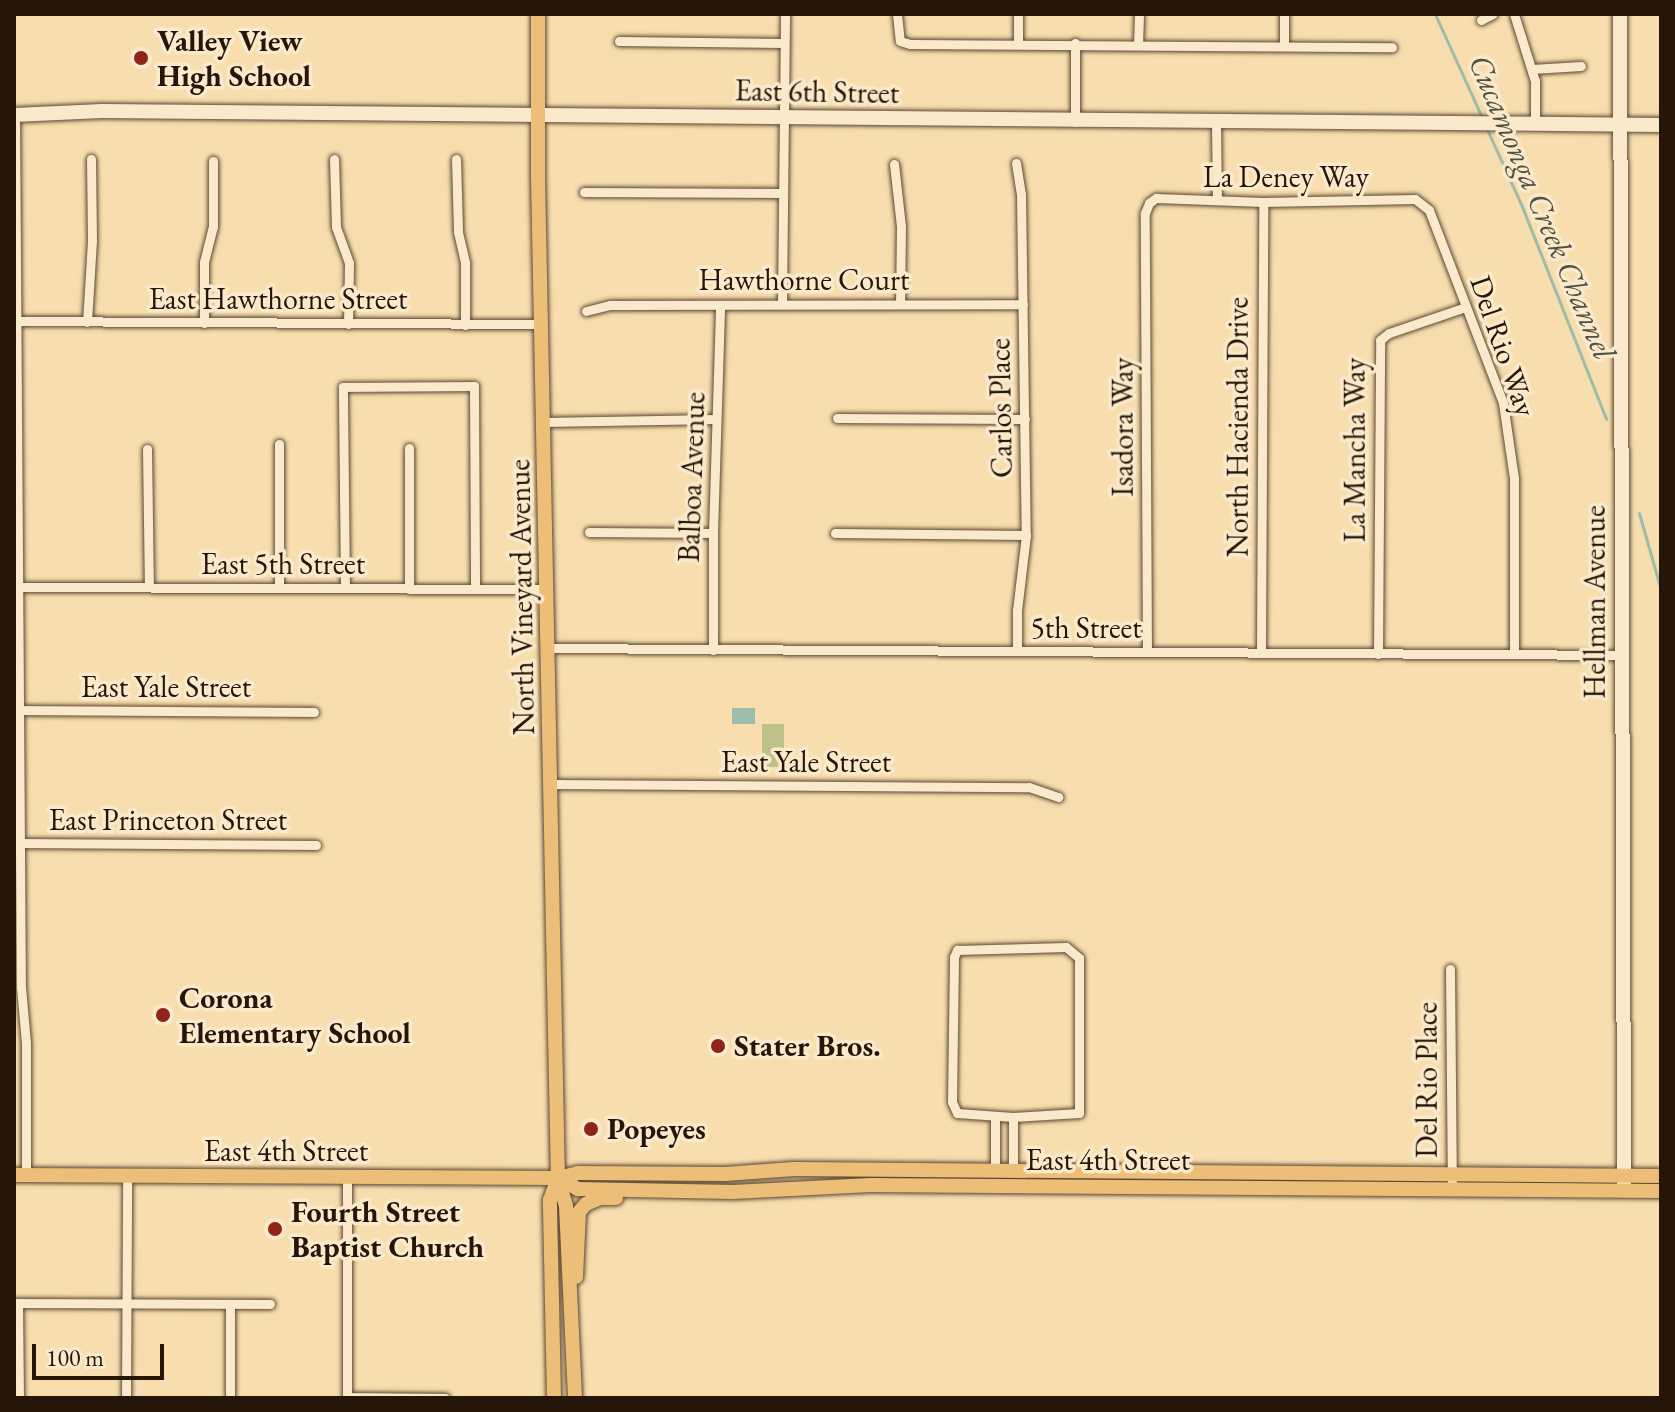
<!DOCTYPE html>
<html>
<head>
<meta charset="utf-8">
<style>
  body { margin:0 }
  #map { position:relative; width:1675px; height:1412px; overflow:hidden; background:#f8ddae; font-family:"EB Garamond",serif }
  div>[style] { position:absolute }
  .green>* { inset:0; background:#bdc18a; transform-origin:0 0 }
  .water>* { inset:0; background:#9dbcab; transform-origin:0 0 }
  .stream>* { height:3px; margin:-1.5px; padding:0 1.5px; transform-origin:1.5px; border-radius:1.5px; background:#9dbcab }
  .roads { filter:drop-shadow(0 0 2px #5a4833) drop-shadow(0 0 2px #5a4833) }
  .street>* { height:9px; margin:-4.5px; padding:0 4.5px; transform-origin:4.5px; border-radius:4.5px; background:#fae9ca }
  .secondary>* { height:14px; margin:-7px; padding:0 7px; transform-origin:7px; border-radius:7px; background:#fae9ca }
  .primary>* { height:14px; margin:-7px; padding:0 7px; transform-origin:7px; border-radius:7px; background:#ecbe77 }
  .dots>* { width:22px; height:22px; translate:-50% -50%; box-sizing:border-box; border:4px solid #fae9ca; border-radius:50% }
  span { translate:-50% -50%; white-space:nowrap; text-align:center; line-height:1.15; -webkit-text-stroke:7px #fae9ca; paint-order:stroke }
  .poi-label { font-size:30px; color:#26160a; font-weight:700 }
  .left { translate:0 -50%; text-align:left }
  .street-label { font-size:30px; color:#26160a }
  .water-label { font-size:32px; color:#505042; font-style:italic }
  .frame { position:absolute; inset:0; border:16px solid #26160a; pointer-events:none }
  .scale { position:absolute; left:32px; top:1344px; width:132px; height:36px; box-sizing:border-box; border:4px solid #26160a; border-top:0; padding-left:10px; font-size:24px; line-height:28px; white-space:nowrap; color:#26160a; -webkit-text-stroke:6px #fae9ca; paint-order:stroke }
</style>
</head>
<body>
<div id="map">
  <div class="green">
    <div style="left:762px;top:724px;width:22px;height:43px"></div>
  </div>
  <div class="water">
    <div style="left:732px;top:708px;width:23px;height:16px"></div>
  </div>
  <div class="stream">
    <div style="left:1435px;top:14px;width:116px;rotate:65.6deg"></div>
    <div style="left:1486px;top:127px;width:85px;rotate:65.6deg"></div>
    <div style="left:1521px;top:204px;width:231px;rotate:68.4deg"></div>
    <div style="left:1639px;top:513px;width:80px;rotate:74.1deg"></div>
  </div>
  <div class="roads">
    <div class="street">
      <div style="left:897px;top:14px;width:27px;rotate:84deg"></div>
      <div style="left:900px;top:41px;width:10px;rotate:17deg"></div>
      <div style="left:910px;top:44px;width:482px;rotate:0.4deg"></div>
      <div style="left:1284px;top:14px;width:32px;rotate:90deg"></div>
      <div style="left:1514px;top:14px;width:70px;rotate:72.6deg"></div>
      <div style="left:1535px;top:81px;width:43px;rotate:90deg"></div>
      <div style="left:1481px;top:20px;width:13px;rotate:-27deg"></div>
      <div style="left:619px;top:41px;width:165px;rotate:0.7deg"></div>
      <div style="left:1018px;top:43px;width:29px;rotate:-90deg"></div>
      <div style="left:1075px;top:43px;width:79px;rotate:90deg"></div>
      <div style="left:1138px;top:44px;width:30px;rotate:-88deg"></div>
      <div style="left:1532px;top:69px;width:49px;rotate:-3.5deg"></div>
      <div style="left:15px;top:115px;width:872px;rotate:89.61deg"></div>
      <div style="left:21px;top:987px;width:56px;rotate:84.9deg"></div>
      <div style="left:26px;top:1043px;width:132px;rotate:90deg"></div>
      <div style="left:1216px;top:122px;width:78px;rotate:89.3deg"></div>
      <div style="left:334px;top:159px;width:68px;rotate:88.3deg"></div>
      <div style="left:336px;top:227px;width:38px;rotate:70deg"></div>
      <div style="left:349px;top:263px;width:61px;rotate:90.9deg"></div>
      <div style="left:456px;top:159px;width:73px;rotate:88.4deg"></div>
      <div style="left:458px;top:232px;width:32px;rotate:77deg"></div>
      <div style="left:465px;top:263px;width:62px;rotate:90deg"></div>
      <div style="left:1016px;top:163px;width:31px;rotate:81deg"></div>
      <div style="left:1021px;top:194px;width:341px;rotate:89.2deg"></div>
      <div style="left:1026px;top:535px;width:76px;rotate:96.8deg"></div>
      <div style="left:1017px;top:610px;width:41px;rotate:90deg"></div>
      <div style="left:894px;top:164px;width:62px;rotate:83.6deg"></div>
      <div style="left:901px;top:226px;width:77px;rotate:90.7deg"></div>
      <div style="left:584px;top:192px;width:198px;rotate:0.3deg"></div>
      <div style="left:782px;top:304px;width:290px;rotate:-89.4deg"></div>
      <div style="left:586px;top:311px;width:25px;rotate:-14deg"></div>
      <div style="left:610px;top:305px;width:413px;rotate:-0.1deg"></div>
      <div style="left:15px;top:321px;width:527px;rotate:0.33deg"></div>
      <div style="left:87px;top:322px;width:82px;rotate:-86.5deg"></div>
      <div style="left:92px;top:240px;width:81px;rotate:-90.7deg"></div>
      <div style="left:204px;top:323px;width:61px;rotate:-90deg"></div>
      <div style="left:204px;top:262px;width:36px;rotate:-76deg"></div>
      <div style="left:213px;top:227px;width:66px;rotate:-90deg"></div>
      <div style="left:837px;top:418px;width:188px;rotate:0.3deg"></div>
      <div style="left:543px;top:422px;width:173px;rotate:-1deg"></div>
      <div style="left:279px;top:444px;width:144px;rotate:90deg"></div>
      <div style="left:409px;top:448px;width:141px;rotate:90deg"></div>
      <div style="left:147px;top:449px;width:138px;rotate:89.2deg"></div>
      <div style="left:589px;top:532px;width:124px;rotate:0.5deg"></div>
      <div style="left:835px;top:533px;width:191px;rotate:0.6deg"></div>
      <div style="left:17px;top:587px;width:531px;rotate:0.22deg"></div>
      <div style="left:345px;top:588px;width:201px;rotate:-90.6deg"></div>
      <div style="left:343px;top:387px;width:131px;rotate:-0.4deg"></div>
      <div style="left:474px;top:386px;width:203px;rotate:89.7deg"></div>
      <div style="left:550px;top:648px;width:1071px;rotate:0.37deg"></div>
      <div style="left:713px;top:650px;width:117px;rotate:-90deg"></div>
      <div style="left:713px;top:533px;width:228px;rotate:-88.2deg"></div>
      <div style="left:1147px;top:652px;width:439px;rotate:-90.3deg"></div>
      <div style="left:1145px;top:213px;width:11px;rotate:-68deg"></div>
      <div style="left:1149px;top:203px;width:9px;rotate:-36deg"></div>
      <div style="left:1156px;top:198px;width:107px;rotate:2.1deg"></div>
      <div style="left:1263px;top:202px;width:152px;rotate:-1.1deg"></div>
      <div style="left:1415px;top:199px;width:18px;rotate:38deg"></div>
      <div style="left:1429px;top:210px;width:207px;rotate:69deg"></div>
      <div style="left:1503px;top:403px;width:76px;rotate:81.7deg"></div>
      <div style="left:1514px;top:478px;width:176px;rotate:90deg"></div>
      <div style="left:1261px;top:653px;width:451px;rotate:-89.7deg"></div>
      <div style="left:1378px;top:654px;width:314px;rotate:-89.6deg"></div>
      <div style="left:1380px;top:340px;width:11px;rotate:-38deg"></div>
      <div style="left:1389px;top:333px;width:81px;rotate:-18.7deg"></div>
      <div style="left:18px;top:710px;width:296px;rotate:0.4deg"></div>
      <div style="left:552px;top:784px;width:477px;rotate:0.4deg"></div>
      <div style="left:1029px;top:787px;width:31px;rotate:19deg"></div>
      <div style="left:20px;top:843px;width:296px;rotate:0.4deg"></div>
      <div style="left:1066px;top:947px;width:17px;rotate:40deg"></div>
      <div style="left:1079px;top:958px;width:155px;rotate:90deg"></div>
      <div style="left:1079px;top:1113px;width:66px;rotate:176.5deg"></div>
      <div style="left:1013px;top:1117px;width:56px;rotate:-175.9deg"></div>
      <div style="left:957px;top:1113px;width:12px;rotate:-114deg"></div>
      <div style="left:952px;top:1102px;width:145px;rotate:-89.2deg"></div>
      <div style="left:954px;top:957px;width:8px;rotate:-67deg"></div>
      <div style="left:957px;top:950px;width:109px;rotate:-1.6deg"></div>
      <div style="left:1450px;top:969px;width:222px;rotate:89.5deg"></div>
      <div style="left:995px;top:1117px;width:55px;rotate:90deg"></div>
      <div style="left:1013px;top:1117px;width:55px;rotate:90deg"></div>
      <div style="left:14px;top:1303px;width:256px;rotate:0.2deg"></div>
      <div style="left:18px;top:1303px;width:95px;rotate:89.4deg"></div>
      <div style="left:230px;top:1304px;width:94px;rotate:90deg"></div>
      <div style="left:347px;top:1397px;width:98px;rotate:0.6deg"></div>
      <div style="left:126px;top:1398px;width:222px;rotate:-89.7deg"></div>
      <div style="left:347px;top:1398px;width:221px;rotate:-90deg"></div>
    </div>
    <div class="secondary">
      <div style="left:1620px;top:14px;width:1171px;rotate:89.8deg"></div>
      <div style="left:14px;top:115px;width:88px;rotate:-2.6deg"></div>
      <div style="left:102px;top:111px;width:1559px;rotate:0.51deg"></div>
    </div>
    <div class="primary">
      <div style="left:538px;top:14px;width:163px;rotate:90deg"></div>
      <div style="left:538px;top:177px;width:1001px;rotate:88.86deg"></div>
      <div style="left:558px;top:1178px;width:29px;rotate:74deg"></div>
      <div style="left:566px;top:1206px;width:192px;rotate:87.3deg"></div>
      <div style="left:14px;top:1175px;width:544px;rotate:0.32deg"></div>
      <div style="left:558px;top:1178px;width:21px;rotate:-14deg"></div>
      <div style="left:578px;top:1173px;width:147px;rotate:0.4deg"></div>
      <div style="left:725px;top:1174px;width:69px;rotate:-4.1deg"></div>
      <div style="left:794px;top:1169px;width:867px;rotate:0.46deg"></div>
      <div style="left:558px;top:1178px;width:23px;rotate:29deg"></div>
      <div style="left:578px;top:1189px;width:155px;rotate:1.1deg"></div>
      <div style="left:733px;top:1192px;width:137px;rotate:-2.9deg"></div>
      <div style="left:870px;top:1185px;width:791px;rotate:0.43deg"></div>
      <div style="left:576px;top:1277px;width:65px;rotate:-87.4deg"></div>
      <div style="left:579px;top:1212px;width:11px;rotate:-49deg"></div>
      <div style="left:586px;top:1204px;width:15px;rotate:-23deg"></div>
      <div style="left:600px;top:1198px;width:16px"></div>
      <div style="left:554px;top:1398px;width:198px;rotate:-91.2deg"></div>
      <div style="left:550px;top:1200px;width:23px;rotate:-70deg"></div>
    </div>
  </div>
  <div class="dots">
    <div style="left:141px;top:58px;background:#8f2418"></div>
    <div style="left:163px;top:1015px;background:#8f2418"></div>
    <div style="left:718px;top:1046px;background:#8f2418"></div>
    <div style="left:591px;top:1129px;background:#8f2418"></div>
    <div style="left:275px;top:1229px;background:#8f2418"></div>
  </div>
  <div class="poi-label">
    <span class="left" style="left:157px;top:58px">Valley View<br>High School</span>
    <span class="left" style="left:179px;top:1015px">Corona<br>Elementary School</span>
    <span class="left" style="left:734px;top:1046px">Stater Bros.</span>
    <span class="left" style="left:607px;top:1129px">Popeyes</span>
    <span class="left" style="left:291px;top:1229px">Fourth Street<br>Baptist Church</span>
  </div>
  <div class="street-label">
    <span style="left:817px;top:92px;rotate:1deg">East 6th Street</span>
    <span style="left:1286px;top:177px">La Deney Way</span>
    <span style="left:804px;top:280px">Hawthorne Court</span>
    <span style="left:278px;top:299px">East Hawthorne Street</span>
    <span style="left:1503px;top:346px;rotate:71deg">Del Rio Way</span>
    <span style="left:1001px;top:408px;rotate:-91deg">Carlos Place</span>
    <span style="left:1123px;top:427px;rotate:-90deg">Isadora Way</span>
    <span style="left:1238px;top:427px;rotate:-90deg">North Hacienda Drive</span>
    <span style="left:1355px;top:450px;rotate:-90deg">La Mancha Way</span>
    <span style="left:692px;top:477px;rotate:-88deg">Balboa Avenue</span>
    <span style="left:283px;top:564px">East 5th Street</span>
    <span style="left:522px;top:597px;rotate:-91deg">North Vineyard Avenue</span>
    <span style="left:1595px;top:602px;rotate:-90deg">Hellman Avenue</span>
    <span style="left:1086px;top:628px">5th Street</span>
    <span style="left:166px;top:687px">East Yale Street</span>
    <span style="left:806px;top:762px">East Yale Street</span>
    <span style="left:168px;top:820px">East Princeton Street</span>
    <span style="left:1427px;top:1080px;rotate:-90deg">Del Rio Place</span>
    <span style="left:286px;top:1151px">East 4th Street</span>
    <span style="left:1108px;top:1160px">East 4th Street</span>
  </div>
  <div class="water-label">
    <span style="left:1542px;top:207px;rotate:67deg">Cucamonga Creek Channel</span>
  </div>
  <div class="frame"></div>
  <div class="scale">100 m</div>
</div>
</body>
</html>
